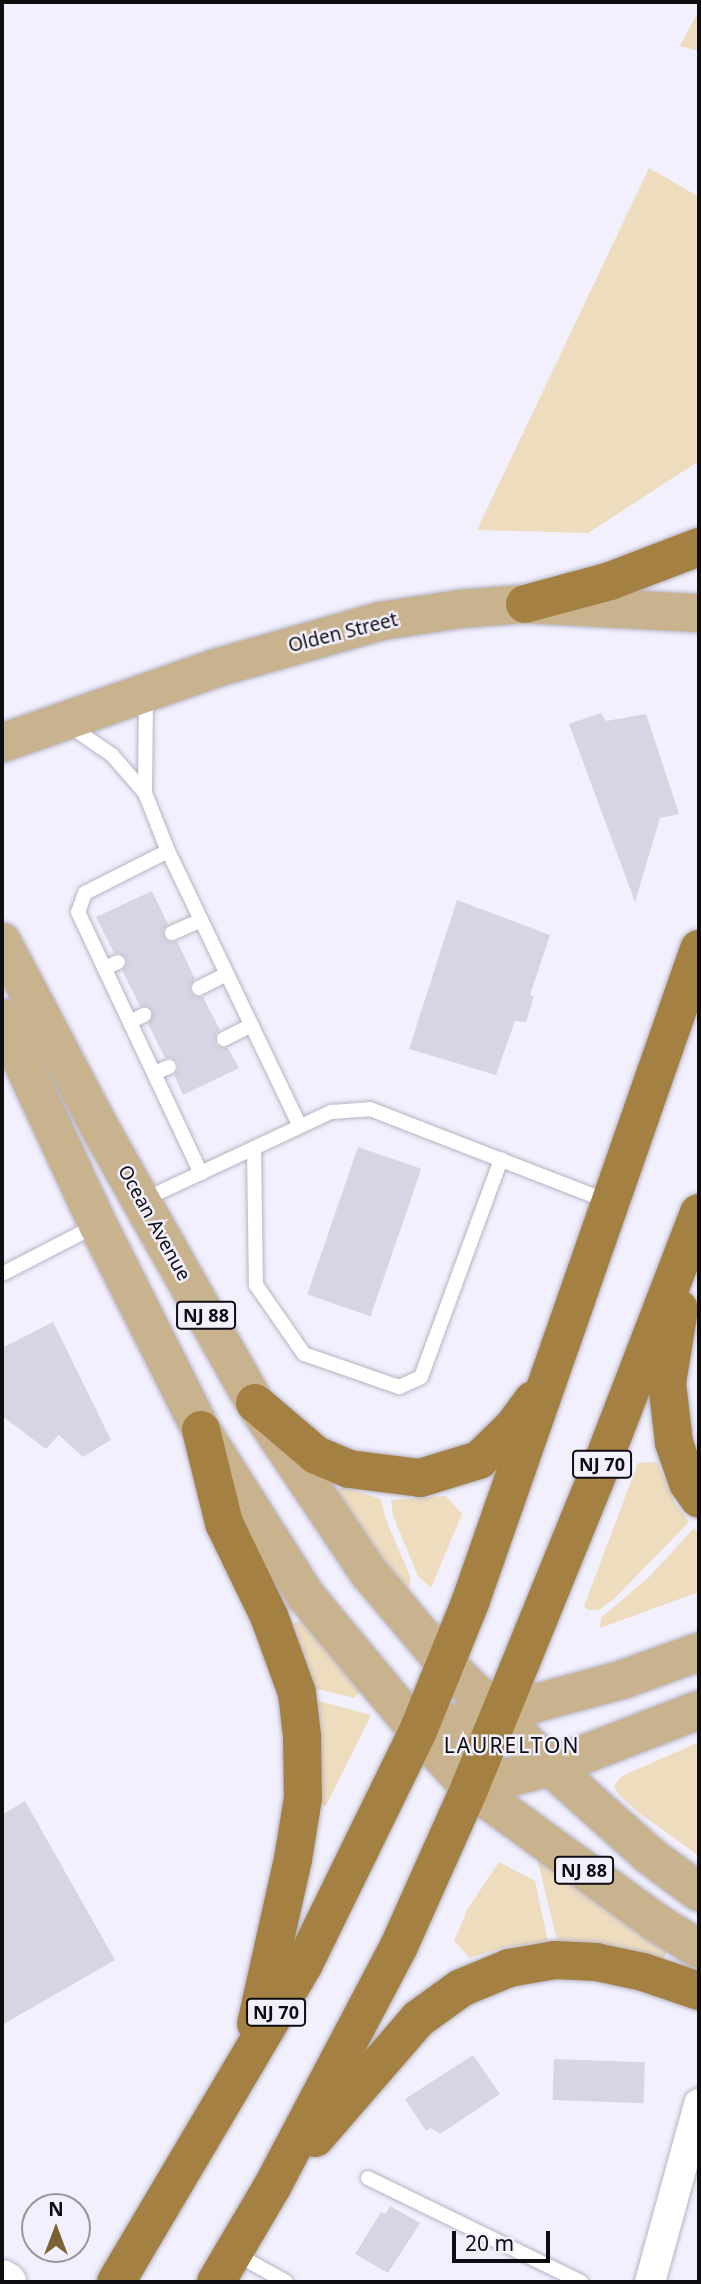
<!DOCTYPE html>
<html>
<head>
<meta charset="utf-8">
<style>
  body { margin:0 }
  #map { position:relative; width:701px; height:2284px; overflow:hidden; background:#f2f0fd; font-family:"Noto Sans",sans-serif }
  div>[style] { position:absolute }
  .green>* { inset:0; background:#eedcbe }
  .building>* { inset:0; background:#d7d5e4; transform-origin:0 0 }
  .roads { filter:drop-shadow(0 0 2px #b6b4c3) drop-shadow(0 0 2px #b6b4c3) }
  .lane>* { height:14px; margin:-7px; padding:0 7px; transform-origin:7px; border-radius:7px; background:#fff }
  .street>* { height:30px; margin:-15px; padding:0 15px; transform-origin:15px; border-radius:15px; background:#fff }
  .secondary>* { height:38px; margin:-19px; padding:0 19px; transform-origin:19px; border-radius:19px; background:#fff }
  .primary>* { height:38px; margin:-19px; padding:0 19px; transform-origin:19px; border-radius:19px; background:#c8b38e }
  .highway>* { height:38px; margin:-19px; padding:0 19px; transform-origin:19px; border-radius:19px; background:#a48143 }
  span { translate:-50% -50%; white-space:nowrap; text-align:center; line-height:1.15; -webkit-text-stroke:5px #f2f0fd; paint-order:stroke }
  .shield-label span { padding:2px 5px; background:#f2f0fd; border:2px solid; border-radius:5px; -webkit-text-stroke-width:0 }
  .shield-label { font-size:18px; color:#0e0d12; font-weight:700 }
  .street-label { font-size:19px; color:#0e0d12 }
  .neighbourhood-label { font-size:21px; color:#0e0d12; letter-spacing:2px }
  .frame { position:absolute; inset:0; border:4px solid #0e0d12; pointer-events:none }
  .north { position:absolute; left:21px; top:2193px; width:70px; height:70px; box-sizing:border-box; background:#f2f0fd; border:2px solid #97959f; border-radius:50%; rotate:0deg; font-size:19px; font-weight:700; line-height:28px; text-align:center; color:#0e0d12 }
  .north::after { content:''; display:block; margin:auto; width:24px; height:32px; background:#7c6233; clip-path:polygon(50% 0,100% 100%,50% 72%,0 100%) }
  .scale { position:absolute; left:452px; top:2231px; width:98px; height:32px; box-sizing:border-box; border:4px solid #0e0d12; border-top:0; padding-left:9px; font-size:21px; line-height:24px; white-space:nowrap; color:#0e0d12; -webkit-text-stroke:5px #f2f0fd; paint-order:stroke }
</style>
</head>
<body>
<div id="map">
  <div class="green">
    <div style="clip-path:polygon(699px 10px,699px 51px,680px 46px)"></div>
    <div style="clip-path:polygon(649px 168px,699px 197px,699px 461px,588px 533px,477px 530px)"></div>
    <div style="clip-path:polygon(657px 1462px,676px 1505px,689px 1522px,615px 1598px,599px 1610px,588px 1610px,584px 1606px,638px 1463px)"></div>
    <div style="clip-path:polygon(342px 1487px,381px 1499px,385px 1517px,410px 1576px,410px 1585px,403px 1593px,330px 1499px)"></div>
    <div style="clip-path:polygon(446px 1496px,462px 1514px,431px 1588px,418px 1576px,393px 1516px,391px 1500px)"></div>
    <div style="clip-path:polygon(694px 1528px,699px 1534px,699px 1592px,600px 1628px,601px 1618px,650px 1576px)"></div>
    <div style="clip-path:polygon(304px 1618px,364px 1687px,354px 1698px,313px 1688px,294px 1624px)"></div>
    <div style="clip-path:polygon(315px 1700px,371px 1715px,326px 1806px,315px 1803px)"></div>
    <div style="clip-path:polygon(699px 1742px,699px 1856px,639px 1813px,619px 1795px,614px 1786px,622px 1776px)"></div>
    <div style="clip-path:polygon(537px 1858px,667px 1951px,663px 1961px,557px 1941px)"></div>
    <div style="clip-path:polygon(499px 1862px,535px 1881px,548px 1942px,504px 1947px,470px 1958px,454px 1941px,468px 1908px)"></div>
  </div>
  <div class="building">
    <div style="clip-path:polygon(601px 713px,606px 721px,646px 714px,679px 814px,660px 818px,635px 902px,569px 724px)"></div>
    <div style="clip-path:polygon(152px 891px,168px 924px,163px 931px,164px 938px,170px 942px,177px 941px,195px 979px,190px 987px,191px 993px,198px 997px,203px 997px,220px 1030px,216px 1034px,215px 1043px,219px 1047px,228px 1048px,239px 1068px,183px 1095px,174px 1075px,178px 1069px,178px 1063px,171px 1058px,165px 1058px,148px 1024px,153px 1011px,149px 1007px,140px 1006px,122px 970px,127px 964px,126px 958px,120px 953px,114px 953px,96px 917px)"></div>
    <div style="clip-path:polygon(457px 900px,550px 935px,530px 995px,534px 996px,526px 1022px,515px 1021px,496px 1075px,409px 1049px)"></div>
    <div style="left:358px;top:1147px;width:67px;height:156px;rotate:19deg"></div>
    <div style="clip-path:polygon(53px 1322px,111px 1440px,83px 1457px,59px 1435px,46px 1449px,2px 1416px,2px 1348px)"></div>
    <div style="clip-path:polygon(25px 1801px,115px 1960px,2px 2025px,2px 1815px)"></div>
    <div style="clip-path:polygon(473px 2055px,500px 2094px,440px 2134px,431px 2128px,426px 2131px,405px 2099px)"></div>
    <div style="left:554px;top:2059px;width:91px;height:41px;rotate:2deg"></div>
    <div style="clip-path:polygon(390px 2206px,420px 2223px,388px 2273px,355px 2254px,381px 2212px,386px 2214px)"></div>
  </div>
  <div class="roads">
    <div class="lane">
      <div style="left:67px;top:724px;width:55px;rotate:34.6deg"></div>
      <div style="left:112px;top:755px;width:50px;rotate:49deg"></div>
      <div style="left:145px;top:793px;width:62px;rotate:68.4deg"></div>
      <div style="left:168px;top:851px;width:93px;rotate:153.2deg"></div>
      <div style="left:85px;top:893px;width:20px;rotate:110deg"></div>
      <div style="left:78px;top:912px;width:289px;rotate:64.8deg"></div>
      <div style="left:145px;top:793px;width:96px;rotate:-89.4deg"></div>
      <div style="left:168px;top:851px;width:305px;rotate:64.4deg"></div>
      <div style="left:172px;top:933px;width:32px;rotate:-24deg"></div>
      <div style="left:104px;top:968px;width:15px;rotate:-23deg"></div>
      <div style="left:199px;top:988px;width:31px;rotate:-27deg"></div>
      <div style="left:130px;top:1022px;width:16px;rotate:-27deg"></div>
      <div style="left:224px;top:1039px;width:31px;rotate:-27deg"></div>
      <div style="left:154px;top:1073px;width:16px;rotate:-22deg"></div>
      <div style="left:254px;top:1148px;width:137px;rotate:89.2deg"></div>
      <div style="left:256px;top:1285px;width:84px;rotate:55.2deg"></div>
      <div style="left:304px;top:1354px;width:101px;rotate:19.2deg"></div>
      <div style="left:399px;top:1387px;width:24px;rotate:-24deg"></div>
      <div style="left:421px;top:1377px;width:232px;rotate:-69.8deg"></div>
      <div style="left:143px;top:1200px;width:208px;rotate:-25.1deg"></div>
      <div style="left:331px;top:1112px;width:39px;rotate:-4deg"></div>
      <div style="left:370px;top:1109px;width:257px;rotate:21.2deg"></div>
      <div style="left:2px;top:1274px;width:107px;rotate:-27.3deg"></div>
      <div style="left:368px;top:2178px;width:237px;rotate:26deg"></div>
      <div style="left:236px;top:2254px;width:57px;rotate:29.2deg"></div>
    </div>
    <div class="street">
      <div style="left:650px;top:2282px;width:185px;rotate:-74.6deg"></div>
    </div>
    <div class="secondary">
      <div style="left:2px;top:2279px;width:6px;rotate:31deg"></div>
    </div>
    <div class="primary">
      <div style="left:2px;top:743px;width:227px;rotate:-19.3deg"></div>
      <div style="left:216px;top:668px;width:172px;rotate:-15.9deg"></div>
      <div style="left:381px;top:621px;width:80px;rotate:-8.6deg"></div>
      <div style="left:460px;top:609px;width:65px;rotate:-4.4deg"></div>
      <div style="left:525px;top:604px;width:174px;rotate:3deg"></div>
      <div style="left:2px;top:942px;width:221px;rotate:62.2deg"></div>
      <div style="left:105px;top:1137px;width:305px;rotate:60.6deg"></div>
      <div style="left:255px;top:1403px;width:205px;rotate:56.2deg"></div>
      <div style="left:369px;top:1573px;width:119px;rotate:49.8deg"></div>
      <div style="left:446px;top:1664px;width:147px;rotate:44.4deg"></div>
      <div style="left:551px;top:1767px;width:132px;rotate:41.9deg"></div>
      <div style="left:649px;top:1855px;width:62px;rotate:36.5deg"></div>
      <div style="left:2px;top:1018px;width:228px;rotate:65.1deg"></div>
      <div style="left:98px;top:1225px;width:229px;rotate:63.3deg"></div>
      <div style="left:201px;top:1430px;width:196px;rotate:57.7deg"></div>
      <div style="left:306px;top:1596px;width:175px;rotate:50.3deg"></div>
      <div style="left:418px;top:1731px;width:76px;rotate:47.1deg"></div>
      <div style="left:470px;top:1787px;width:231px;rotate:36deg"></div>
      <div style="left:657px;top:1923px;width:49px;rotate:31.8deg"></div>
      <div style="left:418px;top:1731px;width:84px;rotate:-12.4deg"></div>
      <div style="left:500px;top:1713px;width:129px;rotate:-15.3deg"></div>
      <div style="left:624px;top:1679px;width:80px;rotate:-19.8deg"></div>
      <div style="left:470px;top:1787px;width:83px;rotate:-13.9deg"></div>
      <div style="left:551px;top:1767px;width:159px;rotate:-21.1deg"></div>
    </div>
    <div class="highway">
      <div style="left:525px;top:604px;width:88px;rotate:-15.1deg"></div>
      <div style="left:610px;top:581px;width:95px;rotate:-20.9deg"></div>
      <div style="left:679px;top:1309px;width:75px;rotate:99.2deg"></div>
      <div style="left:667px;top:1383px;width:60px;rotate:83.3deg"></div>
      <div style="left:674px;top:1443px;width:42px;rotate:70.7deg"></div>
      <div style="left:688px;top:1483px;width:19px;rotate:55deg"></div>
      <div style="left:255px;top:1403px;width:80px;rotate:40.4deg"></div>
      <div style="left:316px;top:1455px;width:36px;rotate:23deg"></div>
      <div style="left:349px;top:1469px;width:72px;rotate:7.2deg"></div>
      <div style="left:420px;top:1478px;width:62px;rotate:-17deg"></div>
      <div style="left:479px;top:1460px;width:49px;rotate:-44.2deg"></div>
      <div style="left:514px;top:1426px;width:32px;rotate:-54deg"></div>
      <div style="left:201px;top:1430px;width:96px;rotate:76.1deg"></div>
      <div style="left:224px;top:1523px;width:103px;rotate:64.2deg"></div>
      <div style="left:269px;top:1616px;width:82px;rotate:70deg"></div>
      <div style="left:297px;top:1693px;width:43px;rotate:83.4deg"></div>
      <div style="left:302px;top:1736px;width:62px;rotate:89.1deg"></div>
      <div style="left:303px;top:1798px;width:62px;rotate:99.3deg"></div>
      <div style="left:293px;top:1859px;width:169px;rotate:102.6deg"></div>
      <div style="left:315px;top:2138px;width:157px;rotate:-49.1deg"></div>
      <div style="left:418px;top:2019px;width:53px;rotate:-35.8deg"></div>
      <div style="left:461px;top:1988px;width:52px;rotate:-22.6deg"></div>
      <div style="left:509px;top:1968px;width:47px;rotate:-9.9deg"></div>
      <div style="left:555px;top:1960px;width:41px;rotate:2.8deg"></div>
      <div style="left:596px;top:1962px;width:48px;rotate:12deg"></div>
      <div style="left:643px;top:1972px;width:59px;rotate:18.7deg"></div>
      <div style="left:116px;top:2282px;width:369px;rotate:-59.4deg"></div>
      <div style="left:304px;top:1964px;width:259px;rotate:-63.9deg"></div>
      <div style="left:418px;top:1731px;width:138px;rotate:-67.9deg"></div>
      <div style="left:470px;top:1603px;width:693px;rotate:-70.7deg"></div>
      <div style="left:216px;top:2282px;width:110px;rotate:-59.5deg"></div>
      <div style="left:272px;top:2187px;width:272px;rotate:-62.2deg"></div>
      <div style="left:399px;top:1946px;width:174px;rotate:-65.9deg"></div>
      <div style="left:470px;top:1787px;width:349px;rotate:-67.8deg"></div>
      <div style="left:602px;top:1464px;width:269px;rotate:-68.9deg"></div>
    </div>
  </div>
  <div class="shield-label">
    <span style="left:206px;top:1315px">NJ 88</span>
    <span style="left:602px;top:1464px">NJ 70</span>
    <span style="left:584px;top:1870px">NJ 88</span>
    <span style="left:276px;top:2012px">NJ 70</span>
  </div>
  <div class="street-label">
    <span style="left:343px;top:633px;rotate:-14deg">Olden Street</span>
    <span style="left:154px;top:1223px;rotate:61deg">Ocean Avenue</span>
  </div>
  <div class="neighbourhood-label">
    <span style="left:512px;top:1745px">LAURELTON</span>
  </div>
  <div class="frame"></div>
  <div class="north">N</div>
  <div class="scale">20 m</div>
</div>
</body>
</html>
